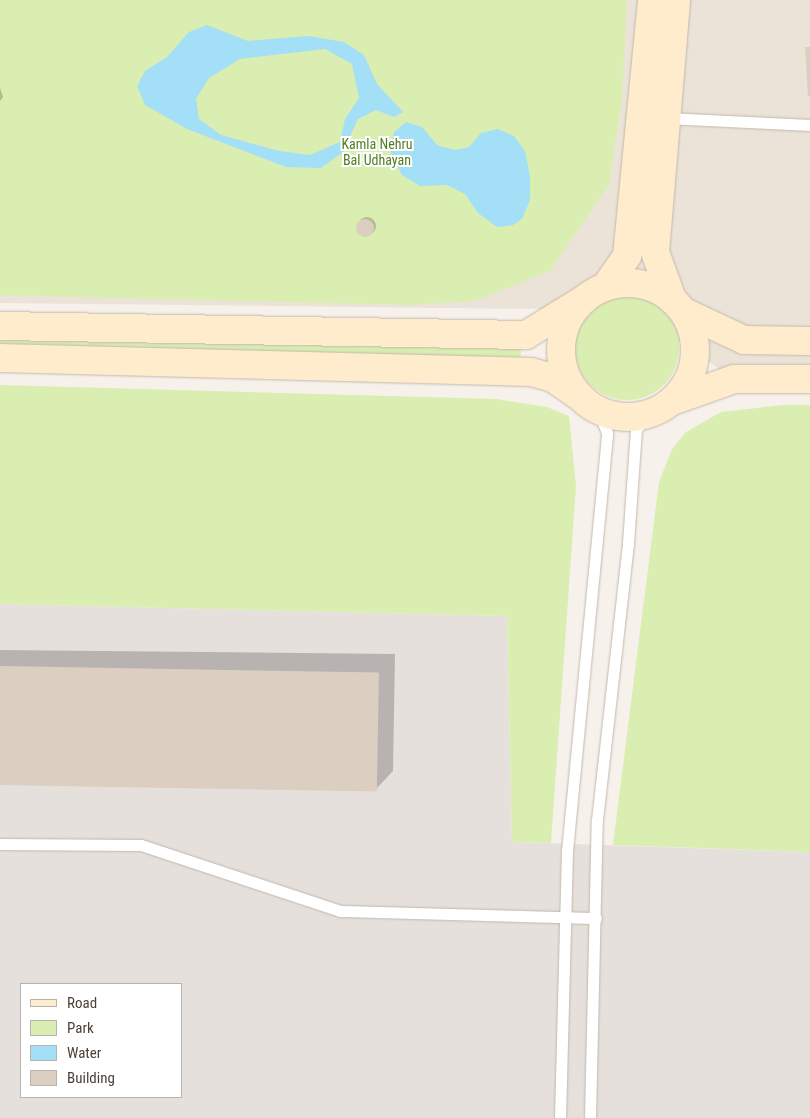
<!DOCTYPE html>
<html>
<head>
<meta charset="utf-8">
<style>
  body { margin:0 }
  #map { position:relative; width:810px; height:1118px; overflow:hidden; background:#f6f1eb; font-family:"Roboto Condensed",sans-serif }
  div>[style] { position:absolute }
  .residential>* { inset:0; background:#ebe3d8 }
  .industrial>* { inset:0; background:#e6e0dc }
  .green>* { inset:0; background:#daeeb1; transform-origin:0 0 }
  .round { border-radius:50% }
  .water>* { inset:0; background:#a3dff7 }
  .shadow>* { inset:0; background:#0003 }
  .building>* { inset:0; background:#dccfc2; transform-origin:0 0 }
  .roads { filter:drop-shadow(0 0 1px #c3b8ac) drop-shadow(0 0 1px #c3b8ac) }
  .service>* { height:11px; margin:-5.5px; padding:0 5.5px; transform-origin:5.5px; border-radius:5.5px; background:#fff }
  .secondary>* { height:28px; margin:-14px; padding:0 14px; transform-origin:14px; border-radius:14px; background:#ffeccc }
  .secondary>.ring { margin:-14px; padding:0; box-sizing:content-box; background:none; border:28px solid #ffeccc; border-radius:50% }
  span { translate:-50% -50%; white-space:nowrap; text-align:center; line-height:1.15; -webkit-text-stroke:4px #fff; paint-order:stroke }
  .park-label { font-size:14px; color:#517e23 }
  .legend { position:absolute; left:20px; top:983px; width:162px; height:115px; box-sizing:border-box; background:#fff; border:1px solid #b7b3af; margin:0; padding:6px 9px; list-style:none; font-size:15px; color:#4c4137 }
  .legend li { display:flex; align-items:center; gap:10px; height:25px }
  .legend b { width:25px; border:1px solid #b7b3af }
</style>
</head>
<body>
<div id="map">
  <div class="residential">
    <div style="clip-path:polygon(0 0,810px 0,810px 380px,734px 379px,633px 310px,0 303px)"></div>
  </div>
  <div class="industrial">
    <div style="clip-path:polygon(evenodd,0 604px,507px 616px,512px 842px,810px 852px,810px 1118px,0 1118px,0 604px,21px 984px,181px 984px,181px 1097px,21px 1097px,21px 984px)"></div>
  </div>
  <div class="green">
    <div style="clip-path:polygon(0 0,627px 0,622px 100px,609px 185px,550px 271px,474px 301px,411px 305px,0 295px)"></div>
    <div class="round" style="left:575px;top:296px;width:104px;height:104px"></div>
    <div style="left:0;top:339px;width:521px;height:9px;rotate:1deg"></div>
    <div style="clip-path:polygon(0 385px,496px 399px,547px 407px,569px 416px,576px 486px,551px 843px,512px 842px,507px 616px,0 604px)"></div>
    <div style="clip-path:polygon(783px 405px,810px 405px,810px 852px,613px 845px,659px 482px,672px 449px,686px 432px,721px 412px)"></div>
  </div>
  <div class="water">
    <div style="clip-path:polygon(evenodd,207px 25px,248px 41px,308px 36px,344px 42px,364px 55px,377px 84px,403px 112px,394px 117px,376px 110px,358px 119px,343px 152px,321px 168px,286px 167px,187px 129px,145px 105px,137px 86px,145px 71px,167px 57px,189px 32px,207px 25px,325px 49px,352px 64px,359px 98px,345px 119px,340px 142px,310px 155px,279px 151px,221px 135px,199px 119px,196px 99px,209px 78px,240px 59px,325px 49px)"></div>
    <div style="clip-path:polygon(406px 122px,422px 127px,437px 145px,454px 150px,469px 147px,481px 133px,498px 129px,514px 136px,525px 151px,530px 176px,530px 200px,522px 219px,513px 225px,497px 227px,478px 213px,465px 194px,447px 185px,420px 186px,402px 175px,389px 149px,394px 132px)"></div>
  </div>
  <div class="shadow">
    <div style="clip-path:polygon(0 88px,3px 97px,0 101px)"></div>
    <div class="round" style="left:358px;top:217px;width:18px;height:18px"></div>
    <div style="clip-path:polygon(0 650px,395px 654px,393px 771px,377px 788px,0 784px)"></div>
  </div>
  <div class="building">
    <div style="clip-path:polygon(805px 47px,810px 47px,810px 96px,808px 96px)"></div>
    <div class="round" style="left:356px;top:219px;width:18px;height:18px"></div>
    <div style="left:0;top:666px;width:379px;height:119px;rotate:1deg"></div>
  </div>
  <div class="roads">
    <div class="service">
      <div style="left:666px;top:118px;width:144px;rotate:2.8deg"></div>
      <div style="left:0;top:844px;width:141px;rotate:0.4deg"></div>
      <div style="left:141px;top:845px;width:210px;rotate:18.3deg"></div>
      <div style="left:340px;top:911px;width:256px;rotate:1.6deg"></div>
      <div style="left:560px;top:1118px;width:267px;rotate:-88.5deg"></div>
      <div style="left:567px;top:851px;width:420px;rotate:-84.5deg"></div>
      <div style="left:607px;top:433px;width:25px;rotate:-111deg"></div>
      <div style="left:590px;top:1118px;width:298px;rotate:-88.7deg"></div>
      <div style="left:597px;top:820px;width:279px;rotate:-83.6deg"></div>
      <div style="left:628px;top:543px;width:114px;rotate:-86deg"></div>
      <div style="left:636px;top:429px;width:21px;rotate:-47deg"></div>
    </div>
    <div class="secondary">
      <div class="ring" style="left:561px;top:283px;width:106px;height:106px"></div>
      <div style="left:606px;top:286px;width:37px;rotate:-55deg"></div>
      <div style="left:627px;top:256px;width:257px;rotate:-84.4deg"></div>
      <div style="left:672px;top:299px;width:50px;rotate:-109.9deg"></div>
      <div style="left:655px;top:252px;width:253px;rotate:-85.2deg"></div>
      <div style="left:684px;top:312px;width:66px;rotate:25deg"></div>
      <div style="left:744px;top:340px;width:66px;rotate:0.9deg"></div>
      <div style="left:0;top:326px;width:526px;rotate:0.98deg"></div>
      <div style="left:526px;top:335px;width:67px;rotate:-31.6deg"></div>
      <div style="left:0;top:358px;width:531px;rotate:1.51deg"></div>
      <div style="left:531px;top:372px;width:23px;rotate:15deg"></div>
      <div style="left:553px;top:378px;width:29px;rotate:35deg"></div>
      <div style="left:672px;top:401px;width:66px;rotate:-19.5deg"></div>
      <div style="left:734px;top:379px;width:76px"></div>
    </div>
  </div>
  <div class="park-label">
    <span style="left:377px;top:152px">Kamla Nehru<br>Bal Udhayan</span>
  </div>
  <ul class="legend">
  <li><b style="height:6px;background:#ffeccc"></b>Road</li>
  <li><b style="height:14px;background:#daeeb1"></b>Park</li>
  <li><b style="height:14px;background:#a3dff7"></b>Water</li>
  <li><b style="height:14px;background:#dccfc2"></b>Building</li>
  </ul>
</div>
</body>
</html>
